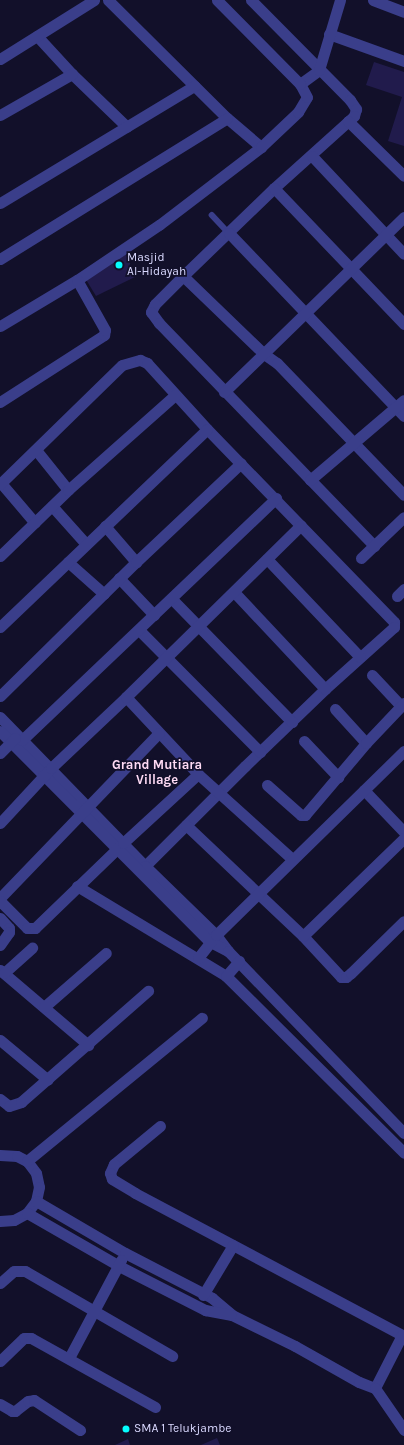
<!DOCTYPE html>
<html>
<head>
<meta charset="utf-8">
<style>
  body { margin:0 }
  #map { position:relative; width:404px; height:1445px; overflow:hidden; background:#12102a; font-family:Karla,sans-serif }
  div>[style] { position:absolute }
  .building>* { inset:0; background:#211b4c }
  .service>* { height:5.5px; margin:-2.75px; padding:0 2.75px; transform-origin:2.75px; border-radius:2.75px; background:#3a3e8a }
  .minor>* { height:11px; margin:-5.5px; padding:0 5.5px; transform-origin:5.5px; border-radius:5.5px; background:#3a3e8a }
  .dots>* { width:11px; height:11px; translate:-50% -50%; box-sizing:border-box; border:2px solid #12102a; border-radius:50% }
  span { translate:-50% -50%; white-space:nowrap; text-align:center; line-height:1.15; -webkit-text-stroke:3.5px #12102a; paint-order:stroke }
  .poi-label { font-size:12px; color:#dad9ff }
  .left { translate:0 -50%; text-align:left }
  .neighbourhood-label { font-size:13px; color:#ffdbf5; font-weight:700 }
</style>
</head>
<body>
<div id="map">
  <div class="building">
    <div style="clip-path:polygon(374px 62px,404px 72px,404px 146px,388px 141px,402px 97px,366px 85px)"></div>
    <div style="clip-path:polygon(125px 253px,137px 276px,96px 296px,85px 278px)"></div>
    <div style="clip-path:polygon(217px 1438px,220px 1445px,201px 1445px)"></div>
    <div style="clip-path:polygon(128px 1439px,130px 1445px,115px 1445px)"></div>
  </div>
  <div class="service">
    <div style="left:212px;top:215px;width:25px;rotate:47deg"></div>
  </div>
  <div class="minor">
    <div style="left:108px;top:0;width:168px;rotate:44.8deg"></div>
    <div style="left:227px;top:118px;width:45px;rotate:40.5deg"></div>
    <div style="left:251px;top:0;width:141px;rotate:45.3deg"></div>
    <div style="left:350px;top:100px;width:11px;rotate:56deg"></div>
    <div style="left:356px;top:109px;width:7px;rotate:106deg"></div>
    <div style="left:354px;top:116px;width:108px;rotate:138deg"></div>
    <div style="left:274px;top:188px;width:127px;rotate:136deg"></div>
    <div style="left:183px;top:276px;width:40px;rotate:135deg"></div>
    <div style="left:155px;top:304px;width:9px;rotate:117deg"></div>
    <div style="left:151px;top:312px;width:14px;rotate:54deg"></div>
    <div style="left:159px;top:323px;width:310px;rotate:46deg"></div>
    <div style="left:373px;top:0;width:33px;rotate:21deg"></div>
    <div style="left:329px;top:34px;width:80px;rotate:19.8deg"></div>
    <div style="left:37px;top:36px;width:52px;rotate:47.4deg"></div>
    <div style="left:72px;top:74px;width:76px;rotate:43.9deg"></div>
    <div style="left:0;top:59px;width:111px;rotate:-32.1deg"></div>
    <div style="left:300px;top:84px;width:24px;rotate:-36deg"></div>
    <div style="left:319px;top:70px;width:73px;rotate:-73.3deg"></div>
    <div style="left:0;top:115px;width:83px;rotate:-29.7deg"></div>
    <div style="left:348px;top:121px;width:78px;rotate:44.5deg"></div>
    <div style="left:312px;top:156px;width:134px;rotate:46.8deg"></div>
    <div style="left:274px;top:188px;width:188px;rotate:46.3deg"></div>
    <div style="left:0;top:203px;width:227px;rotate:-31.1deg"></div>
    <div style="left:229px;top:233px;width:253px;rotate:46.3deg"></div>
    <div style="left:0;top:259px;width:267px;rotate:-31.8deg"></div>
    <div style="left:183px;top:276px;width:112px;rotate:43.9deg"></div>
    <div style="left:264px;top:354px;width:16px;rotate:35deg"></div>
    <div style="left:277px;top:363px;width:183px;rotate:46.1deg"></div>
    <div style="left:0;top:326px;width:90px;rotate:-30.9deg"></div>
    <div style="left:77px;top:280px;width:99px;rotate:-33.9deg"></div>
    <div style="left:159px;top:225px;width:128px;rotate:-37.4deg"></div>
    <div style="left:261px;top:147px;width:51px;rotate:-43.4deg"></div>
    <div style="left:298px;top:112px;width:17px;rotate:-59deg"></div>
    <div style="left:307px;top:97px;width:15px;rotate:-118deg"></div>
    <div style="left:300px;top:84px;width:118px;rotate:-134.7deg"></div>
    <div style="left:224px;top:392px;width:251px;rotate:-44.2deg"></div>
    <div style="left:0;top:402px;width:124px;rotate:-32.8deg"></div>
    <div style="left:104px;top:335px;width:5px;rotate:-79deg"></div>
    <div style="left:105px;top:330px;width:57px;rotate:-119.2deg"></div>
    <div style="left:36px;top:450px;width:51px;rotate:51.3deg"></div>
    <div style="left:310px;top:480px;width:123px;rotate:-40.4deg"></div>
    <div style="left:1px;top:483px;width:52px;rotate:49.6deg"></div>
    <div style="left:0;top:484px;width:170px;rotate:-44.3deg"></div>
    <div style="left:122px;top:365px;width:19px;rotate:-16deg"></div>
    <div style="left:140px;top:360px;width:8px;rotate:23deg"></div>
    <div style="left:147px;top:363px;width:89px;rotate:47.7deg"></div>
    <div style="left:207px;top:429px;width:269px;rotate:45.9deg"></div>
    <div style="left:394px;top:622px;width:5px;rotate:90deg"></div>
    <div style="left:394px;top:627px;width:93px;rotate:138.1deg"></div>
    <div style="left:325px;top:689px;width:111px;rotate:136.1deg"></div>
    <div style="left:245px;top:766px;width:141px;rotate:135deg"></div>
    <div style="left:52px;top:506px;width:51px;rotate:48.2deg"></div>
    <div style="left:105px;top:526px;width:48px;rotate:49.3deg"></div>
    <div style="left:0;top:556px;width:95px;rotate:-44.1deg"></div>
    <div style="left:68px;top:490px;width:143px;rotate:-41.6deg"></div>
    <div style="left:361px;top:558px;width:59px;rotate:-43.6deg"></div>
    <div style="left:267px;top:559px;width:135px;rotate:46.5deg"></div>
    <div style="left:68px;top:562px;width:48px;rotate:41.6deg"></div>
    <div style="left:119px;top:578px;width:51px;rotate:46.6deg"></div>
    <div style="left:234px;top:592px;width:133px;rotate:46.8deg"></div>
    <div style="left:397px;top:596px;width:10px;rotate:-45deg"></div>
    <div style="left:172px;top:599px;width:172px;rotate:45.7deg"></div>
    <div style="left:0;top:627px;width:286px;rotate:-43.7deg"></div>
    <div style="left:139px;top:630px;width:172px;rotate:45.2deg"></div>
    <div style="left:372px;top:675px;width:42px;rotate:46.9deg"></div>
    <div style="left:0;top:696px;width:191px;rotate:-44.6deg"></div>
    <div style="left:136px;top:562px;width:144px;rotate:-43.3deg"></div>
    <div style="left:126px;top:697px;width:105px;rotate:46.9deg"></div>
    <div style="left:198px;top:774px;width:127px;rotate:42.1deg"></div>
    <div style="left:335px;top:709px;width:46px;rotate:47.6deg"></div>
    <div style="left:0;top:717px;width:208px;rotate:45.8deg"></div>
    <div style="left:145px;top:866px;width:99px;rotate:44.2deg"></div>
    <div style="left:216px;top:935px;width:20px;rotate:53deg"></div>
    <div style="left:228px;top:951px;width:20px;rotate:-153deg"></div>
    <div style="left:210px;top:942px;width:298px;rotate:-134.9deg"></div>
    <div style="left:22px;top:740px;width:351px;rotate:-43.6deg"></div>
    <div style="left:304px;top:741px;width:50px;rotate:46.6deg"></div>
    <div style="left:0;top:753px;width:21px;rotate:-45deg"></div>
    <div style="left:267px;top:785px;width:45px;rotate:41.4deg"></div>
    <div style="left:301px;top:815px;width:4px"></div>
    <div style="left:305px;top:815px;width:94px;rotate:-49.7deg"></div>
    <div style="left:366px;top:743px;width:55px;rotate:-46.5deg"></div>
    <div style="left:364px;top:790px;width:58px;rotate:46.4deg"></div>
    <div style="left:0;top:823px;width:75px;rotate:-47.2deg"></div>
    <div style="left:51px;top:768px;width:103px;rotate:-43.4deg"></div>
    <div style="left:126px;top:697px;width:245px;rotate:-44.5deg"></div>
    <div style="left:186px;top:825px;width:161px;rotate:43.5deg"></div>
    <div style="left:303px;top:936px;width:56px;rotate:47.2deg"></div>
    <div style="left:341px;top:977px;width:5px"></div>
    <div style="left:346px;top:977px;width:6px;rotate:-39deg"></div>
    <div style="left:351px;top:973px;width:74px;rotate:-44.5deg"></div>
    <div style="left:77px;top:886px;width:174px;rotate:31.1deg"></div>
    <div style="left:226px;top:976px;width:251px;rotate:44.8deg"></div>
    <div style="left:0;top:898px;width:229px;rotate:-46.1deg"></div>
    <div style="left:0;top:901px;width:38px;rotate:45deg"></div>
    <div style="left:27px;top:928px;width:8px"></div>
    <div style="left:35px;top:928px;width:122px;rotate:-44deg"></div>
    <div style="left:123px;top:843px;width:102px;rotate:-42.6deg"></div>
    <div style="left:0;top:918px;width:13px;rotate:48deg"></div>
    <div style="left:9px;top:928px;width:4px;rotate:90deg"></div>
    <div style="left:9px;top:932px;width:16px;rotate:125deg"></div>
    <div style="left:303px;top:936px;width:141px;rotate:-44.1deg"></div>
    <div style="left:228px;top:951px;width:253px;rotate:46deg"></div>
    <div style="left:198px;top:958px;width:29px;rotate:-52deg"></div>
    <div style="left:216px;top:935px;width:263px;rotate:-44.4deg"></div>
    <div style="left:0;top:970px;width:116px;rotate:40.4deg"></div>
    <div style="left:4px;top:973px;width:38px;rotate:-42deg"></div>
    <div style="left:226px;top:976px;width:20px;rotate:-49deg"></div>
    <div style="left:44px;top:1007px;width:82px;rotate:-41.1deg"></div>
    <div style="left:0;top:1040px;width:62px;rotate:39.8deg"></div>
    <div style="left:0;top:1099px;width:11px;rotate:38deg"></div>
    <div style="left:9px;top:1106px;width:13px;rotate:-18deg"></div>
    <div style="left:21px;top:1102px;width:169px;rotate:-41.2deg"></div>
    <div style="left:160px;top:1126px;width:60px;rotate:140.4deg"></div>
    <div style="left:114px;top:1164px;width:10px;rotate:114deg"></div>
    <div style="left:110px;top:1173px;width:6px;rotate:72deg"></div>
    <div style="left:112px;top:1179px;width:27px;rotate:31deg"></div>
    <div style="left:135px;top:1193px;width:302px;rotate:28deg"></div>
    <div style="left:402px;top:1335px;width:59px;rotate:117deg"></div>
    <div style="left:0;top:1155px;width:17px;rotate:3deg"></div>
    <div style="left:17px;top:1156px;width:11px;rotate:27deg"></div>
    <div style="left:27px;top:1161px;width:15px;rotate:53deg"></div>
    <div style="left:36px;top:1173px;width:14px;rotate:78deg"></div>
    <div style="left:39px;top:1187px;width:14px;rotate:102deg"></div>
    <div style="left:36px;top:1201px;width:15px;rotate:127deg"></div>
    <div style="left:27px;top:1213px;width:15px;rotate:152deg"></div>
    <div style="left:14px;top:1220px;width:14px;rotate:176deg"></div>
    <div style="left:27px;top:1161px;width:226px;rotate:-39.3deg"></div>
    <div style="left:36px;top:1201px;width:103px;rotate:30.3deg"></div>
    <div style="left:125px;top:1253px;width:98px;rotate:27.3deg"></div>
    <div style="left:212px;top:1298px;width:26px;rotate:40deg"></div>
    <div style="left:232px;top:1315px;width:70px;rotate:26.2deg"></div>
    <div style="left:295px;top:1346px;width:73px;rotate:29.4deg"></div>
    <div style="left:359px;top:1382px;width:17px;rotate:21deg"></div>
    <div style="left:375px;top:1388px;width:51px;rotate:55.4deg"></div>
    <div style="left:27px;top:1213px;width:106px;rotate:29.9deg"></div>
    <div style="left:119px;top:1266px;width:97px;rotate:27.1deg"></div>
    <div style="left:205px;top:1310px;width:26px;rotate:11deg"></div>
    <div style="left:0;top:1283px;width:18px;rotate:-41deg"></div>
    <div style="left:14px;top:1271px;width:11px"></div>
    <div style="left:25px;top:1271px;width:170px;rotate:30deg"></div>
    <div style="left:203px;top:1295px;width:58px;rotate:-59deg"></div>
    <div style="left:69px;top:1358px;width:111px;rotate:-62deg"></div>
    <div style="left:0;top:1361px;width:33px;rotate:-44deg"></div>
    <div style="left:24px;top:1338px;width:7px"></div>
    <div style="left:31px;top:1338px;width:142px;rotate:29.1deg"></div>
    <div style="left:0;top:1404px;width:14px;rotate:30deg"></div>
    <div style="left:12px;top:1411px;width:3px"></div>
    <div style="left:15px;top:1411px;width:16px;rotate:-38deg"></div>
    <div style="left:28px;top:1401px;width:6px;rotate:-9deg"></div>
    <div style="left:34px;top:1400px;width:55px;rotate:33.1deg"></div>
  </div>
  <div class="dots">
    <div style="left:119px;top:265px;background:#05fdff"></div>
    <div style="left:126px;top:1429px;background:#05fdff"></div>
  </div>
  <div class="poi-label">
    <span class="left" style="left:127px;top:265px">Masjid<br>Al-Hidayah</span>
    <span class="left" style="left:134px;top:1429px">SMA 1 Telukjambe</span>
  </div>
  <div class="neighbourhood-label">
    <span style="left:157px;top:773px">Grand Mutiara<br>Village</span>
  </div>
</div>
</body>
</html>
